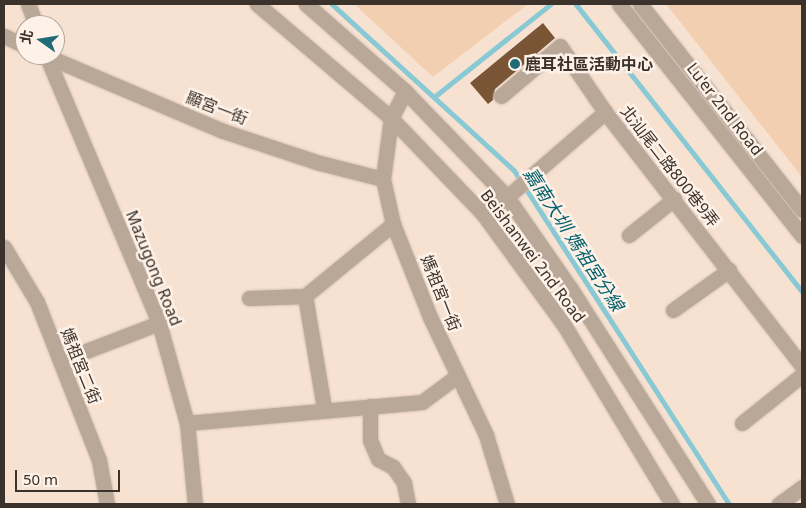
<!DOCTYPE html>
<html>
<head>
<meta charset="utf-8">
<style>
  body { margin:0 }
  #map { position:relative; width:806px; height:508px; overflow:hidden; background:#f7e2d2; font-family:"Noto Sans","Noto Sans TC",sans-serif }
  div>[style] { position:absolute }
  .green>* { inset:0; background:#f3cfb1 }
  .stream>* { height:4.5px; margin:-2.25px; padding:0 2.25px; transform-origin:2.25px; border-radius:2.25px; background:#89c9d4 }
  .building>* { inset:0; background:#795535 }
  .roads { filter:drop-shadow(0 0 1px #d1bfb1) drop-shadow(0 0 1px #d1bfb1) }
  .minor>* { height:15px; margin:-7.5px; padding:0 7.5px; transform-origin:7.5px; border-radius:7.5px; background:#b9a798 }
  .dots>* { width:14px; height:14px; translate:-50% -50%; box-sizing:border-box; border:2px solid #fef1e7; border-radius:50% }
  span { translate:-50% -50%; white-space:nowrap; text-align:center; line-height:1.15; -webkit-text-stroke:5px #fef1e7; paint-order:stroke }
  .poi-label { font-size:16px; color:#3a322b; font-weight:700 }
  .left { translate:0 -50%; text-align:left }
  .street-label { font-size:16px; color:#3a322b }
  .water-label { font-size:18px; color:#02616d; font-style:italic }
  .frame { position:absolute; inset:0; border:5px solid #3a322b; pointer-events:none }
  .north { position:absolute; left:15px; top:15px; width:50px; height:50px; box-sizing:border-box; background:#fef1e7; border:1px solid #b0a59c; border-radius:50%; rotate:283deg; font-size:14px; font-weight:700; line-height:20px; text-align:center; color:#3a322b }
  .north::after { content:''; display:block; margin:auto; width:18px; height:22px; background:#216b76; clip-path:polygon(50% 0,100% 100%,50% 72%,0 100%) }
  .scale { position:absolute; left:15px; top:470px; width:105px; height:22px; box-sizing:border-box; border:2px solid #3a322b; border-top:0; padding-left:6px; font-size:15px; line-height:18px; white-space:nowrap; color:#3a322b; -webkit-text-stroke:4px #fef1e7; paint-order:stroke }
</style>
</head>
<body>
<div id="map">
  <div class="green">
    <div style="clip-path:polygon(354px 4px,528px 4px,433px 77px)"></div>
    <div style="clip-path:polygon(666px 4px,802px 4px,802px 177px)"></div>
  </div>
  <div class="stream">
    <div style="left:332px;top:4px;width:246px;rotate:42.4deg"></div>
    <div style="left:514px;top:170px;width:397px;rotate:57.2deg"></div>
    <div style="left:576px;top:4px;width:365px;rotate:51.8deg"></div>
    <div style="left:434px;top:97px;width:149px;rotate:-38.5deg"></div>
  </div>
  <div class="building">
    <div style="clip-path:polygon(543px 23px,555px 38px,495px 89px,493px 100px,488px 104px,470px 83px)"></div>
  </div>
  <div class="roads">
    <div class="minor">
      <div style="left:28px;top:4px;width:22px;rotate:69deg"></div>
      <div style="left:257px;top:4px;width:176px;rotate:40.4deg"></div>
      <div style="left:391px;top:118px;width:133px;rotate:46.2deg"></div>
      <div style="left:483px;top:214px;width:137px;rotate:53.9deg"></div>
      <div style="left:564px;top:325px;width:209px;rotate:58.9deg"></div>
      <div style="left:306px;top:4px;width:132px;rotate:41.3deg"></div>
      <div style="left:405px;top:91px;width:147px;rotate:46.1deg"></div>
      <div style="left:507px;top:197px;width:112px;rotate:55.2deg"></div>
      <div style="left:571px;top:289px;width:255px;rotate:57.5deg"></div>
      <div style="left:619px;top:4px;width:295px;rotate:51.7deg"></div>
      <div style="left:640px;top:4px;width:262px;rotate:51.8deg"></div>
      <div style="left:4px;top:36px;width:23px;rotate:25deg"></div>
      <div style="left:44px;top:55px;width:194px;rotate:23deg"></div>
      <div style="left:223px;top:131px;width:102px;rotate:18.3deg"></div>
      <div style="left:320px;top:163px;width:65px;rotate:14.3deg"></div>
      <div style="left:46px;top:55px;width:291px;rotate:67.1deg"></div>
      <div style="left:159px;top:323px;width:104px;rotate:74.4deg"></div>
      <div style="left:187px;top:423px;width:81px;rotate:84.4deg"></div>
      <div style="left:405px;top:91px;width:30px;rotate:117deg"></div>
      <div style="left:391px;top:118px;width:62px;rotate:97.5deg"></div>
      <div style="left:383px;top:179px;width:46px;rotate:77.5deg"></div>
      <div style="left:393px;top:224px;width:100px;rotate:68.3deg"></div>
      <div style="left:430px;top:317px;width:131px;rotate:64.6deg"></div>
      <div style="left:486px;top:435px;width:72px;rotate:73.1deg"></div>
      <div style="left:501px;top:96px;width:77px;rotate:-40.3deg"></div>
      <div style="left:560px;top:46px;width:80px;rotate:55.7deg"></div>
      <div style="left:605px;top:112px;width:321px;rotate:52.2deg"></div>
      <div style="left:483px;top:214px;width:29px;rotate:-35deg"></div>
      <div style="left:507px;top:197px;width:130px;rotate:-40.9deg"></div>
      <div style="left:629px;top:235px;width:58px;rotate:-38.7deg"></div>
      <div style="left:4px;top:247px;width:64px;rotate:59deg"></div>
      <div style="left:37px;top:302px;width:170px;rotate:68.6deg"></div>
      <div style="left:99px;top:460px;width:45px;rotate:79.7deg"></div>
      <div style="left:249px;top:298px;width:56px;rotate:-2deg"></div>
      <div style="left:673px;top:310px;width:69px;rotate:-35.5deg"></div>
      <div style="left:60px;top:361px;width:106px;rotate:-21deg"></div>
      <div style="left:370px;top:406px;width:34px;rotate:90deg"></div>
      <div style="left:370px;top:440px;width:21px;rotate:67deg"></div>
      <div style="left:378px;top:459px;width:17px;rotate:28deg"></div>
      <div style="left:393px;top:467px;width:19px;rotate:55deg"></div>
      <div style="left:404px;top:483px;width:21px;rotate:79deg"></div>
      <div style="left:324px;top:408px;width:114px;rotate:-99.6deg"></div>
      <div style="left:305px;top:296px;width:114px;rotate:-39.3deg"></div>
      <div style="left:187px;top:423px;width:236px;rotate:-5.1deg"></div>
      <div style="left:422px;top:402px;width:44px;rotate:-36.6deg"></div>
      <div style="left:742px;top:423px;width:77px;rotate:-38.7deg"></div>
      <div style="left:779px;top:504px;width:29px;rotate:-36deg"></div>
    </div>
  </div>
  <div class="dots">
    <div style="left:515px;top:64px;background:#216b76"></div>
  </div>
  <div class="poi-label">
    <span class="left" style="left:525px;top:64px">鹿耳社區活動中心</span>
  </div>
  <div class="street-label">
    <span style="left:217px;top:108px;rotate:21deg">顯宮一街</span>
    <span style="left:725px;top:109px;rotate:52deg">Lu'er 2nd Road</span>
    <span style="left:670px;top:166px;rotate:52deg">北汕尾二路800巷9弄</span>
    <span style="left:533px;top:256px;rotate:53deg">Beishanwei 2nd Road</span>
    <span style="left:154px;top:268px;rotate:68deg">Mazugong Road</span>
    <span style="left:441px;top:293px;rotate:68deg">媽祖宮一街</span>
    <span style="left:81px;top:366px;rotate:68deg">媽祖宮二街</span>
  </div>
  <div class="water-label">
    <span style="left:574px;top:239px;rotate:57deg">嘉南大圳 媽祖宮分線</span>
  </div>
  <div class="frame"></div>
  <div class="north">北</div>
  <div class="scale">50 m</div>
</div>
</body>
</html>
